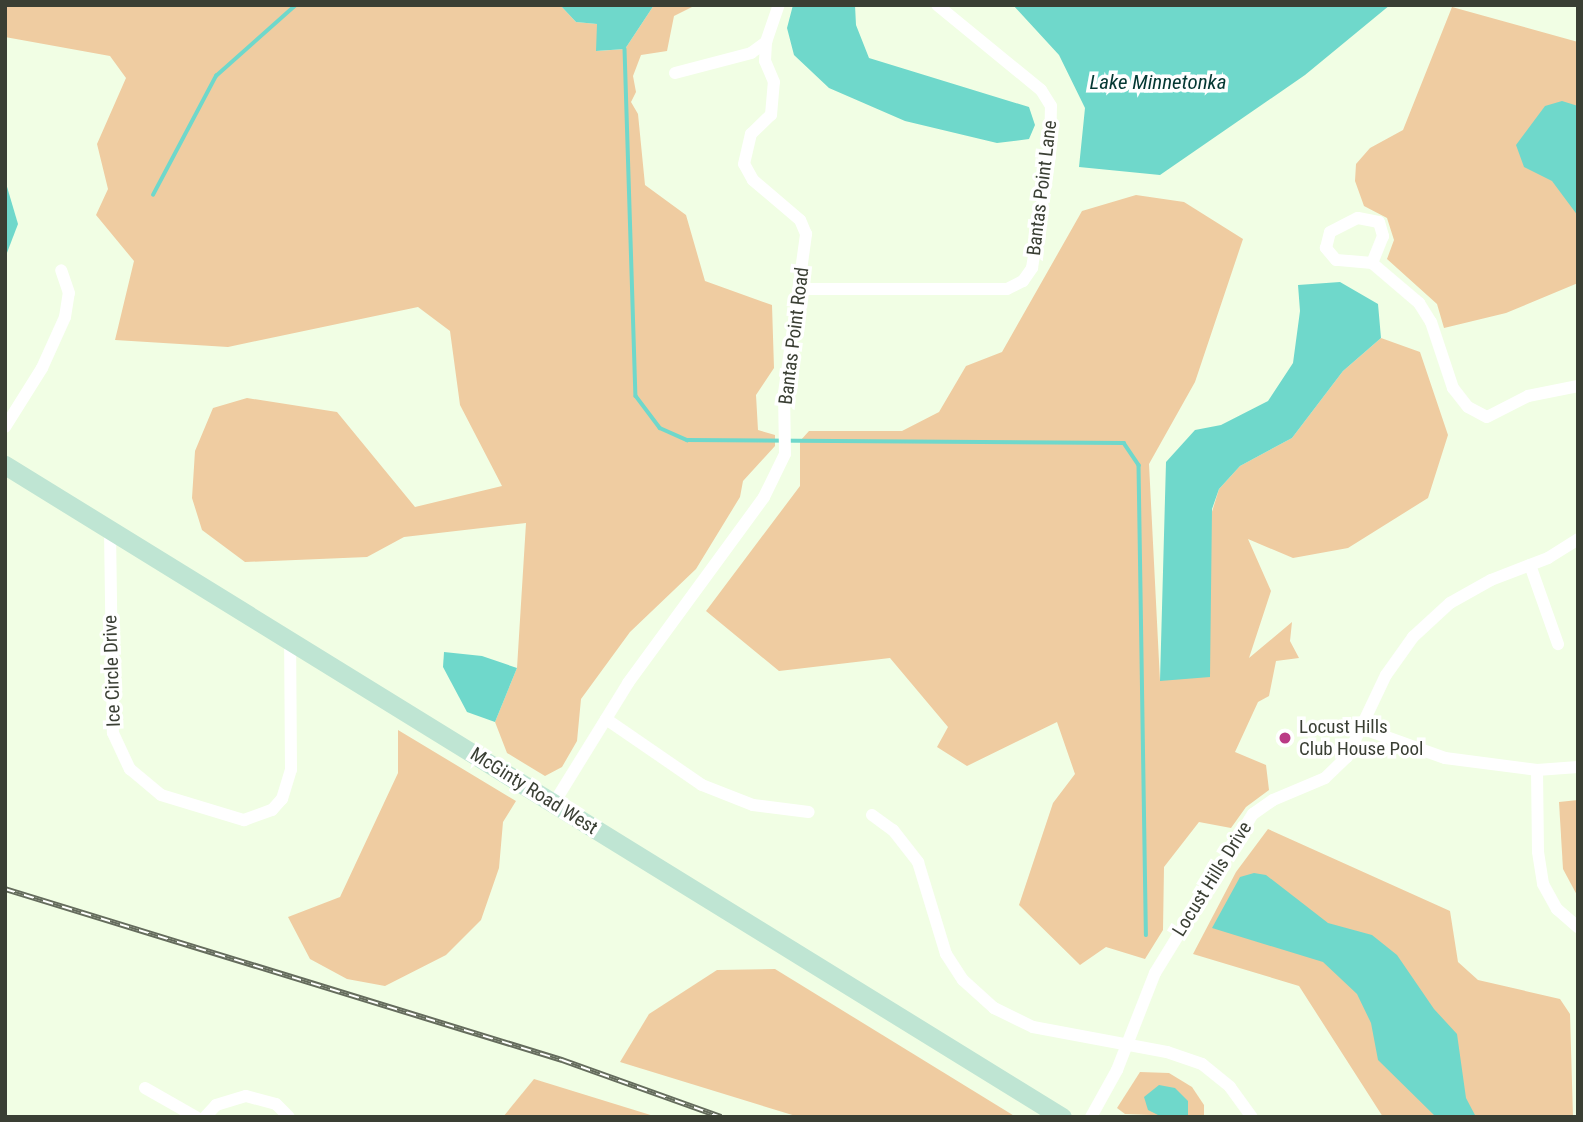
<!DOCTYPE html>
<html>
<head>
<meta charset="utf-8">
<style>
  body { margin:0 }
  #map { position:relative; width:1583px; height:1122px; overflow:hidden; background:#f1fee4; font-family:"Roboto Condensed",sans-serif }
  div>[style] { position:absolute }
  .green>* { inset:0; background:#efcca1 }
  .water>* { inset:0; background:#6fd8cb }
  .stream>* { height:3.5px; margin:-1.75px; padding:0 1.75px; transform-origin:1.75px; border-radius:1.75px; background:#6fd8cb }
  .minor>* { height:12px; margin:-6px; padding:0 6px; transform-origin:6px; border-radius:6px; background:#fff }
  .secondary>* { height:19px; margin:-9.5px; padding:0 9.5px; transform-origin:9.5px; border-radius:9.5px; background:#bfe5d3 }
  .rail>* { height:6px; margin-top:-3px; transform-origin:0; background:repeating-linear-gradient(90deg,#fff 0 10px,#656c5d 0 20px); box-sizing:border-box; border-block:2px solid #656c5d }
  .dots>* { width:19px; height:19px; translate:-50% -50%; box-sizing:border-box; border:4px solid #fff; border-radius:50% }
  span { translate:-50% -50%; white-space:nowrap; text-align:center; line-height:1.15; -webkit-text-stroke:7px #fff; paint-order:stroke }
  .street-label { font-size:19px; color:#3a3f34 }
  .poi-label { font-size:19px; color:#3a3f34 }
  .left { translate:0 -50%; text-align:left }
  .water-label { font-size:21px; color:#043833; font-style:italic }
  .frame { position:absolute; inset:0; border:7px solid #3a3f34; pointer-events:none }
</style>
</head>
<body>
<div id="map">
  <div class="green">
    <div style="clip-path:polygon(5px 5px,560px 5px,576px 22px,597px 24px,597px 51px,625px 49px,654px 5px,696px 5px,674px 16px,667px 51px,641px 55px,633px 76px,636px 92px,631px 102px,638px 114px,645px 185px,686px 215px,705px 281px,772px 305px,774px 368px,756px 395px,758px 430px,775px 435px,775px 446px,743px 481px,740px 497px,696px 569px,630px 632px,581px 699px,577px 741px,562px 767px,545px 776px,507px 753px,495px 722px,517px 668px,526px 523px,404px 537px,367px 557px,245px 562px,202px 530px,192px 498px,195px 451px,213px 408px,247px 398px,337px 412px,415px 507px,502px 486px,460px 405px,450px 331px,418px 307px,228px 347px,115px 340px,134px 261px,96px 215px,108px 189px,97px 144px,126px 78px,110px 56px,5px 37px)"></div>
    <div style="clip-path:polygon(1452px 7px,1578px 42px,1578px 283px,1506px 313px,1444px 328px,1437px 304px,1387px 259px,1394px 240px,1387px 218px,1364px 206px,1355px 181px,1356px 164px,1370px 148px,1403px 130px)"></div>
    <div style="clip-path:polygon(1136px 195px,1184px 202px,1243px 239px,1195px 382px,1149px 464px,1160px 681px,1219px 489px,1240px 466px,1292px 438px,1343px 371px,1381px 338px,1420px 352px,1448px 435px,1428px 498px,1348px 548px,1293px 558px,1248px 539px,1271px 591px,1249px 658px,1292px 622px,1290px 641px,1299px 658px,1276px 661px,1269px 696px,1258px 702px,1235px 752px,1266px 765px,1269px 790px,1246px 807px,1231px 828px,1199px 822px,1164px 867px,1163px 930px,1145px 959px,1106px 947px,1080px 965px,1019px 905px,1053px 803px,1075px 774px,1057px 722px,967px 766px,937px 747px,948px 727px,890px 658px,779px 671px,706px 611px,800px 486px,800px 441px,809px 431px,902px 431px,939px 412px,966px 366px,1002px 352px,1082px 211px)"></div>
    <div style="clip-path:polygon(398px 730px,516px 801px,503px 822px,499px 868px,481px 920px,446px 955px,385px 986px,347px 979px,310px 959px,288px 917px,340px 897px,398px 773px)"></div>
    <div style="clip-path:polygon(1578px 800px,1578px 897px,1563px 869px,1559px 802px)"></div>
    <div style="clip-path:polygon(1268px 829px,1450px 911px,1458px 962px,1478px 980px,1560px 999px,1570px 1014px,1573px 1117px,1383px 1117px,1299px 986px,1193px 954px,1236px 872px)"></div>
    <div style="clip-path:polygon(775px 969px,1016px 1117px,799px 1117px,620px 1062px,649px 1014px,717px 970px)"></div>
    <div style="clip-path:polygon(1140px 1072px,1169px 1073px,1192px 1087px,1204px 1105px,1204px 1117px,1125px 1114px,1117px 1108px)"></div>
    <div style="clip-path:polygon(534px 1079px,657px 1117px,503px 1117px)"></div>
  </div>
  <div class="water">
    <div style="clip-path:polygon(560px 5px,654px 5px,625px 49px,596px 51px,597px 24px,576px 22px)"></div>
    <div style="clip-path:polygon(793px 5px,855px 5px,856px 25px,869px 58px,1029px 107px,1035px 125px,1029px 139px,997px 143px,905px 121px,829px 88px,794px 55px,787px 28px)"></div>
    <div style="clip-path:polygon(1013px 5px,1390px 5px,1305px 75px,1160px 175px,1079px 167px,1085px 108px,1059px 55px)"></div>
    <div style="clip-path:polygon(1562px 101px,1578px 106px,1578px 216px,1552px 181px,1524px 167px,1516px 145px,1545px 106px)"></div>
    <div style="clip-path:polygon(5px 180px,18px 224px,5px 258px)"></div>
    <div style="clip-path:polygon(1340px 282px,1378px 304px,1381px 338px,1343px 371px,1292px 438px,1240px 466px,1219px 489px,1212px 509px,1210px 677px,1160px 681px,1166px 462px,1195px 430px,1221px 425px,1268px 401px,1293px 363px,1300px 311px,1298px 285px)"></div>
    <div style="clip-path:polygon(444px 652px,482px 656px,517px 668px,495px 722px,467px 712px,443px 667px)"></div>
    <div style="clip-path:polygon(1254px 873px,1266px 875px,1328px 923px,1372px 935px,1397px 955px,1434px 1009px,1457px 1034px,1466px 1098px,1476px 1117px,1436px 1117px,1378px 1060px,1371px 1023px,1357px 994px,1323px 962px,1212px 928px,1240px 877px)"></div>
    <div style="clip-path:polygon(1159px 1085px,1175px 1088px,1188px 1101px,1188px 1117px,1162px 1117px,1148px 1110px,1144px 1097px)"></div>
  </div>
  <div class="stream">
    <div style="left:625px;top:49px;width:347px;rotate:88.2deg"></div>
    <div style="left:636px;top:396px;width:40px;rotate:53deg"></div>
    <div style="left:660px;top:428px;width:30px;rotate:24deg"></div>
    <div style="left:687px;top:440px;width:437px;rotate:0.4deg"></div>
    <div style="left:1124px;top:443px;width:27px;rotate:56deg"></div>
    <div style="left:1139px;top:465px;width:470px;rotate:89.1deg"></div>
    <div style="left:153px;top:195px;width:135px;rotate:-62.1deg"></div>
    <div style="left:216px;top:76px;width:107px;rotate:-41.6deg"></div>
  </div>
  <div class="minor">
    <div style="left:675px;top:73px;width:79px;rotate:-14.7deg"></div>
    <div style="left:751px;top:53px;width:19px;rotate:-36deg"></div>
    <div style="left:1372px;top:263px;width:36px;rotate:-175deg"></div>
    <div style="left:1336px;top:260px;width:16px;rotate:-130deg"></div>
    <div style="left:1326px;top:248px;width:16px;rotate:-76deg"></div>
    <div style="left:1330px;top:232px;width:31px;rotate:-27deg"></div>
    <div style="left:1358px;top:218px;width:21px;rotate:11deg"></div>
    <div style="left:1379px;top:222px;width:15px;rotate:74deg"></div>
    <div style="left:1383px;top:236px;width:29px;rotate:112deg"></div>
    <div style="left:1372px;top:263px;width:62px;rotate:40.4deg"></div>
    <div style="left:1419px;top:303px;width:22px;rotate:58deg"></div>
    <div style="left:1431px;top:322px;width:70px;rotate:71.6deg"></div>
    <div style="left:1453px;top:388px;width:24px;rotate:52deg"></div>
    <div style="left:1468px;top:407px;width:21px;rotate:28deg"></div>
    <div style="left:1487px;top:417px;width:46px;rotate:-27.1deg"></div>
    <div style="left:1528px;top:396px;width:51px;rotate:-11.3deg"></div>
    <div style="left:801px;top:289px;width:206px"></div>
    <div style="left:1007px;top:289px;width:18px;rotate:-27deg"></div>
    <div style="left:1023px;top:281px;width:16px;rotate:-55deg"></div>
    <div style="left:1032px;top:268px;width:113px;rotate:-80.9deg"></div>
    <div style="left:1050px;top:156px;width:50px;rotate:-88.9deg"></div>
    <div style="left:1051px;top:106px;width:19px;rotate:-122deg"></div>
    <div style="left:1041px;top:90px;width:134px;rotate:-140.7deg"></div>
    <div style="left:5px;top:427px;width:70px;rotate:-57.9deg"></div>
    <div style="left:42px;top:368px;width:56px;rotate:-65.7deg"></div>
    <div style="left:65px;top:317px;width:24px;rotate:-81deg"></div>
    <div style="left:69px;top:293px;width:24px;rotate:-109deg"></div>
    <div style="left:110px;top:529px;width:204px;rotate:89.2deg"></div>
    <div style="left:113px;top:733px;width:40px;rotate:65deg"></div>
    <div style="left:130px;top:769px;width:40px;rotate:40deg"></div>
    <div style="left:161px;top:795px;width:87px;rotate:16.8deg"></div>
    <div style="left:244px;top:820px;width:30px;rotate:-20deg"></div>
    <div style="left:272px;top:810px;width:15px;rotate:-48deg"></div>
    <div style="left:282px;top:799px;width:30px;rotate:-73deg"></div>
    <div style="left:291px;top:770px;width:130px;rotate:-90.4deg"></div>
    <div style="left:1530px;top:565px;width:84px;rotate:70.5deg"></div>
    <div style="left:606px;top:719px;width:116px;rotate:34.5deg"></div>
    <div style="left:702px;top:785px;width:55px;rotate:21.4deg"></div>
    <div style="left:753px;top:805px;width:56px;rotate:7.1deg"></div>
    <div style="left:1364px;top:729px;width:86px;rotate:19.7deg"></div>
    <div style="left:1445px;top:758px;width:93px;rotate:7.4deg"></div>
    <div style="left:1537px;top:770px;width:41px;rotate:-4.2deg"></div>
    <div style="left:1537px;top:770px;width:82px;rotate:89.3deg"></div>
    <div style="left:1538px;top:852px;width:32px;rotate:81deg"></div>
    <div style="left:1543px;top:884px;width:29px;rotate:61deg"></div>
    <div style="left:1557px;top:909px;width:28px;rotate:41deg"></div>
    <div style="left:554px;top:803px;width:141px;rotate:-58.3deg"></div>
    <div style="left:628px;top:683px;width:230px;rotate:-53.8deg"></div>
    <div style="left:764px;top:497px;width:48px;rotate:-64deg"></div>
    <div style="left:785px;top:454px;width:61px;rotate:-90.9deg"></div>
    <div style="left:784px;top:393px;width:161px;rotate:-82.1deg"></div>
    <div style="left:806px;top:234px;width:15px;rotate:-113deg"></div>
    <div style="left:800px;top:220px;width:62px;rotate:-139.6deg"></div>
    <div style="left:753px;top:180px;width:18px;rotate:-119deg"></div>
    <div style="left:744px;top:164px;width:31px;rotate:-77deg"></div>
    <div style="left:751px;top:134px;width:28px;rotate:-44deg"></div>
    <div style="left:771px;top:115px;width:33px;rotate:-85deg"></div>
    <div style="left:774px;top:82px;width:23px;rotate:-113deg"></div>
    <div style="left:765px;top:61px;width:19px;rotate:-87deg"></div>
    <div style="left:766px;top:42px;width:39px;rotate:-71deg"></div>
    <div style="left:872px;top:815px;width:26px;rotate:36deg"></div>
    <div style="left:893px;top:830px;width:41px;rotate:52deg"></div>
    <div style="left:918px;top:862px;width:96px;rotate:73.1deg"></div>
    <div style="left:946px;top:954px;width:31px;rotate:57deg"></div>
    <div style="left:963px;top:980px;width:42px;rotate:42.1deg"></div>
    <div style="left:994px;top:1008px;width:43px;rotate:26deg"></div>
    <div style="left:1033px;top:1027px;width:136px;rotate:10.6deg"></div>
    <div style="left:1167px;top:1052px;width:37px;rotate:19deg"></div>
    <div style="left:1202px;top:1064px;width:36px;rotate:39deg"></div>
    <div style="left:1230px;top:1087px;width:37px;rotate:54deg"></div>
    <div style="left:145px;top:1088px;width:59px;rotate:29.6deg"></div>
    <div style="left:205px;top:1117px;width:16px;rotate:-47deg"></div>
    <div style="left:216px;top:1105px;width:31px;rotate:-17deg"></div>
    <div style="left:246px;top:1096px;width:31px;rotate:15deg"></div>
    <div style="left:276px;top:1104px;width:18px;rotate:45deg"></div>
    <div style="left:1091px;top:1117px;width:54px;rotate:-61deg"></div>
    <div style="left:1117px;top:1070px;width:104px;rotate:-68.6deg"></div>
    <div style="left:1155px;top:973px;width:187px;rotate:-58.4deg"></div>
    <div style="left:1253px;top:814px;width:24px;rotate:-35deg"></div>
    <div style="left:1273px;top:800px;width:56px;rotate:-22.9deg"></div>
    <div style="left:1325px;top:778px;width:30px;rotate:-44deg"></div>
    <div style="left:1347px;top:757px;width:91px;rotate:-64.6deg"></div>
    <div style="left:1386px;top:675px;width:47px;rotate:-54.6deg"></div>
    <div style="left:1413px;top:637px;width:50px;rotate:-42.6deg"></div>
    <div style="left:1450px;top:603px;width:47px;rotate:-29.3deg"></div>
    <div style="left:1491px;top:580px;width:61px;rotate:-21.1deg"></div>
    <div style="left:1548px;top:558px;width:36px;rotate:-32deg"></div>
  </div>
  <div class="secondary">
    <div style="left:5px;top:465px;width:1242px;rotate:31.67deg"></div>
  </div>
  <div class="rail">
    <div style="left:5px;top:889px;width:583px;rotate:17.07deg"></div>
    <div style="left:562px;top:1060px;width:169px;rotate:19.7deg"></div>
  </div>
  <div class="dots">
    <div style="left:1285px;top:738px;background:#ba3a85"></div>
  </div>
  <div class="street-label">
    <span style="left:1042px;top:188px;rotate:-83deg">Bantas Point Lane</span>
    <span style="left:794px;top:336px;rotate:-83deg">Bantas Point Road</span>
    <span style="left:112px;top:671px;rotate:-92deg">Ice Circle Drive</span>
    <span style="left:534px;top:791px;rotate:32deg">McGinty Road West</span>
    <span style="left:1212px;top:879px;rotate:-58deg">Locust Hills Drive</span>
  </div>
  <div class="poi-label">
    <span class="left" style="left:1299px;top:738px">Locust Hills<br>Club House Pool</span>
  </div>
  <div class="water-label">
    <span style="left:1158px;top:82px">Lake Minnetonka</span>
  </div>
  <div class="frame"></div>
</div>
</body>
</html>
